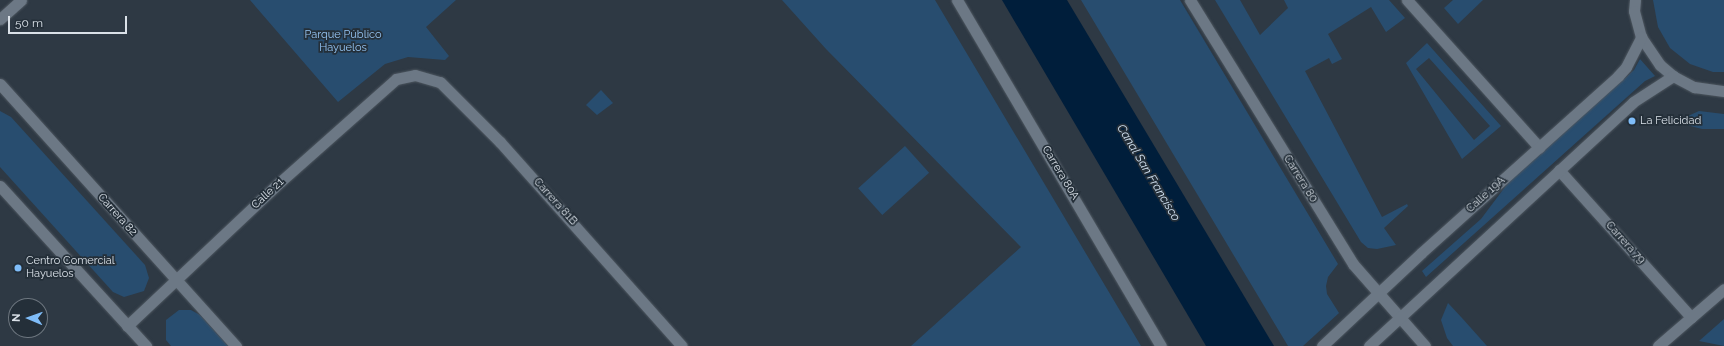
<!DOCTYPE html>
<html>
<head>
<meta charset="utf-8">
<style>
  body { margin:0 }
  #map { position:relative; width:1724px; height:346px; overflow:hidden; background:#2e3944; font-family:Raleway,sans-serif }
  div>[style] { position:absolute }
  .green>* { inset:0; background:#284d6f; transform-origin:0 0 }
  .water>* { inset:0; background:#001e3b }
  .roads { filter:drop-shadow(0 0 1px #4d565f) drop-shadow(0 0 1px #4d565f) }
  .minor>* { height:11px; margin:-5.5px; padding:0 5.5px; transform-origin:5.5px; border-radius:5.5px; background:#6c7885 }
  .tertiary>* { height:11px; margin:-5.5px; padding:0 5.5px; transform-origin:5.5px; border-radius:5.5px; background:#6c7885 }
  .dots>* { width:11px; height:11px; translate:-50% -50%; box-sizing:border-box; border:2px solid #242f39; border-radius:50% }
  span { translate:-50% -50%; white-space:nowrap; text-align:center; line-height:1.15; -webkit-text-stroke:3.5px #242f39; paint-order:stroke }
  .park-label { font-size:11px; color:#96c6f5 }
  .poi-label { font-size:11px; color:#dae1e8 }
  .left { translate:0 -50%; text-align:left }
  .street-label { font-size:11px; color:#dae1e8 }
  .water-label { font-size:12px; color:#d2e2f2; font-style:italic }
  .north { position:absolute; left:8px; top:298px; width:40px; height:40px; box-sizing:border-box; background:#242f39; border:1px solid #6d767f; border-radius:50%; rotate:272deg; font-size:11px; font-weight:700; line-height:16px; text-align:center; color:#dae1e8 }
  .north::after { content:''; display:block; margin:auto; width:14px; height:18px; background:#7fbdf9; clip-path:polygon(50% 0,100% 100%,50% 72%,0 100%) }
  .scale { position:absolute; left:8px; top:16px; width:119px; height:18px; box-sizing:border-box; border:2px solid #dae1e8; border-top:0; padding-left:5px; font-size:12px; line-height:14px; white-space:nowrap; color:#dae1e8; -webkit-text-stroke:3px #242f39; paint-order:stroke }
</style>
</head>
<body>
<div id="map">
  <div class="green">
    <div style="clip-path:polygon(250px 0,456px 0,426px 27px,449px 56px,445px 60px,408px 57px,385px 64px,338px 102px)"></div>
    <div style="clip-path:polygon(782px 0,935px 0,1141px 346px,911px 346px,1021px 247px,826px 49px)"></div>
    <div style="clip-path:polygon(1081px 0,1180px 0,1338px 264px,1328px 277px,1326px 286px,1327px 294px,1339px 313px,1303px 346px,1288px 346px)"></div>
    <div style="clip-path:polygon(1215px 0,1240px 0,1260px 35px,1288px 8px,1284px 0,1389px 0,1405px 18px,1386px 32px,1371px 7px,1328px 34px,1342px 59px,1332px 64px,1329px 58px,1305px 71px,1382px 217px,1407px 204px,1408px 206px,1384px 228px,1396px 245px,1377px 249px,1368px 248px,1361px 242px)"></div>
    <div style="clip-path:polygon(1453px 0,1483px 0,1458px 24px,1444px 8px)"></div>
    <div style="clip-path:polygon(1653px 0,1724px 0,1724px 72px,1713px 72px,1690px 64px,1670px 48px,1658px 27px)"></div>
    <div style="clip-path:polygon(evenodd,1427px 43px,1501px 126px,1462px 159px,1406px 63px,1427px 43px,1429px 58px,1490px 126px,1474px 140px,1416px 69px,1429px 58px)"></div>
    <div style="clip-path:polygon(1640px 59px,1655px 76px,1645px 81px,1426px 277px,1422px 271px,1481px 219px,1508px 183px,1634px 70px)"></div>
    <div style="clip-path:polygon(601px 90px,613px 103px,597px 115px,586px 105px)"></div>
    <div style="clip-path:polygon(0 111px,11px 117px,145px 265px,149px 278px,144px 291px,124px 297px,113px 292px,0 167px)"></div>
    <div style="clip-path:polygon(1699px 111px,1724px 114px,1724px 129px,1702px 129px,1675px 122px)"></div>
    <div style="left:905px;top:146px;width:36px;height:63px;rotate:48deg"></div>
    <div style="clip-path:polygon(1448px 303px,1462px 318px,1487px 346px,1453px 346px,1447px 338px,1441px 320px)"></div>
    <div style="clip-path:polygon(179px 310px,191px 310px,200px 315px,228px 346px,171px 346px,166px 340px,166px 320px)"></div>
    <div style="clip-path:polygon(1724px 319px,1724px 346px,1699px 341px)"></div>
  </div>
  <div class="water">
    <div style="clip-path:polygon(1002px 0,1067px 0,1274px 346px,1206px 346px)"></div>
  </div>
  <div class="roads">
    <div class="minor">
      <div style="left:957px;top:0;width:402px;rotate:59.5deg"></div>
      <div style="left:1190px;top:0;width:310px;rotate:58.3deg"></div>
      <div style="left:1353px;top:264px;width:109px;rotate:48.7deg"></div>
      <div style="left:1407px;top:0;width:198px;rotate:48.1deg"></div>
      <div style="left:0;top:19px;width:28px;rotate:-42deg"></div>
      <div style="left:0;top:84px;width:353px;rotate:48deg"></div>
      <div style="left:1559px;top:170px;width:198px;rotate:48.1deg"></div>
      <div style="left:0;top:186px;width:217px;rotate:47.6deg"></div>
      <div style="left:127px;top:326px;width:210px;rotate:-43.3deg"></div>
      <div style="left:280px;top:182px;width:155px;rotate:-41.6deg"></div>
      <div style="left:396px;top:79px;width:19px;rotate:-12deg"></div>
      <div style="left:415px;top:75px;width:26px;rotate:16deg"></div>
      <div style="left:440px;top:82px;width:85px;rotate:45deg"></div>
      <div style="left:500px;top:142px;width:273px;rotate:48.3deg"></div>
      <div style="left:1658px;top:346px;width:87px;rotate:-40.8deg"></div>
    </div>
    <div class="tertiary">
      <div style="left:1635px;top:0;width:11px;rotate:95deg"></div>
      <div style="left:1634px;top:11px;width:27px;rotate:75deg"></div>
      <div style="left:1641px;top:37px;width:34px;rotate:56deg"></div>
      <div style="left:1660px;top:65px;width:17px;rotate:40deg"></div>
      <div style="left:1673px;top:76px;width:24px;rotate:28deg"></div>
      <div style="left:1694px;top:87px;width:30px;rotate:8deg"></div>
      <div style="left:1322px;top:346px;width:136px;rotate:-43.2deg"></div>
      <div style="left:1421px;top:253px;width:265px;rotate:-41.9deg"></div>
      <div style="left:1618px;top:76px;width:12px;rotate:-48deg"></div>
      <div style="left:1626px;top:67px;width:34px;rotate:-63deg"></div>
      <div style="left:1369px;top:346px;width:359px;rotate:-42.7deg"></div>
      <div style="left:1633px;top:102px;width:48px;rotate:-33deg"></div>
    </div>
  </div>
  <div class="dots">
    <div style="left:1632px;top:121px;background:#7fbdf9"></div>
    <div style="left:18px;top:268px;background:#7fbdf9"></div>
  </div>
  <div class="park-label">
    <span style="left:343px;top:42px">Parque Público<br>Hayuelos</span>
  </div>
  <div class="poi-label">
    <span class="left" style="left:1640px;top:121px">La Felicidad</span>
    <span class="left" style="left:26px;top:268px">Centro Comercial<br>Hayuelos</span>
  </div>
  <div class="street-label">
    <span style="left:1060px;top:173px;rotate:59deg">Carrera 80A</span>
    <span style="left:1300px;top:179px;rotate:58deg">Carrera 80</span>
    <span style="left:268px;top:194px;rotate:-43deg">Calle 21</span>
    <span style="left:1486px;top:195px;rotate:-42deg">Calle 19A</span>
    <span style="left:555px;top:202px;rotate:48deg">Carrera 81B</span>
    <span style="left:117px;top:215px;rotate:48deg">Carrera 82</span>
    <span style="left:1625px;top:243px;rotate:48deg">Carrera 79</span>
  </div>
  <div class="water-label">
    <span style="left:1148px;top:173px;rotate:59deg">Canal San Francisco</span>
  </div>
  <div class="north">N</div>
  <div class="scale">50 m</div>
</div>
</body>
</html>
